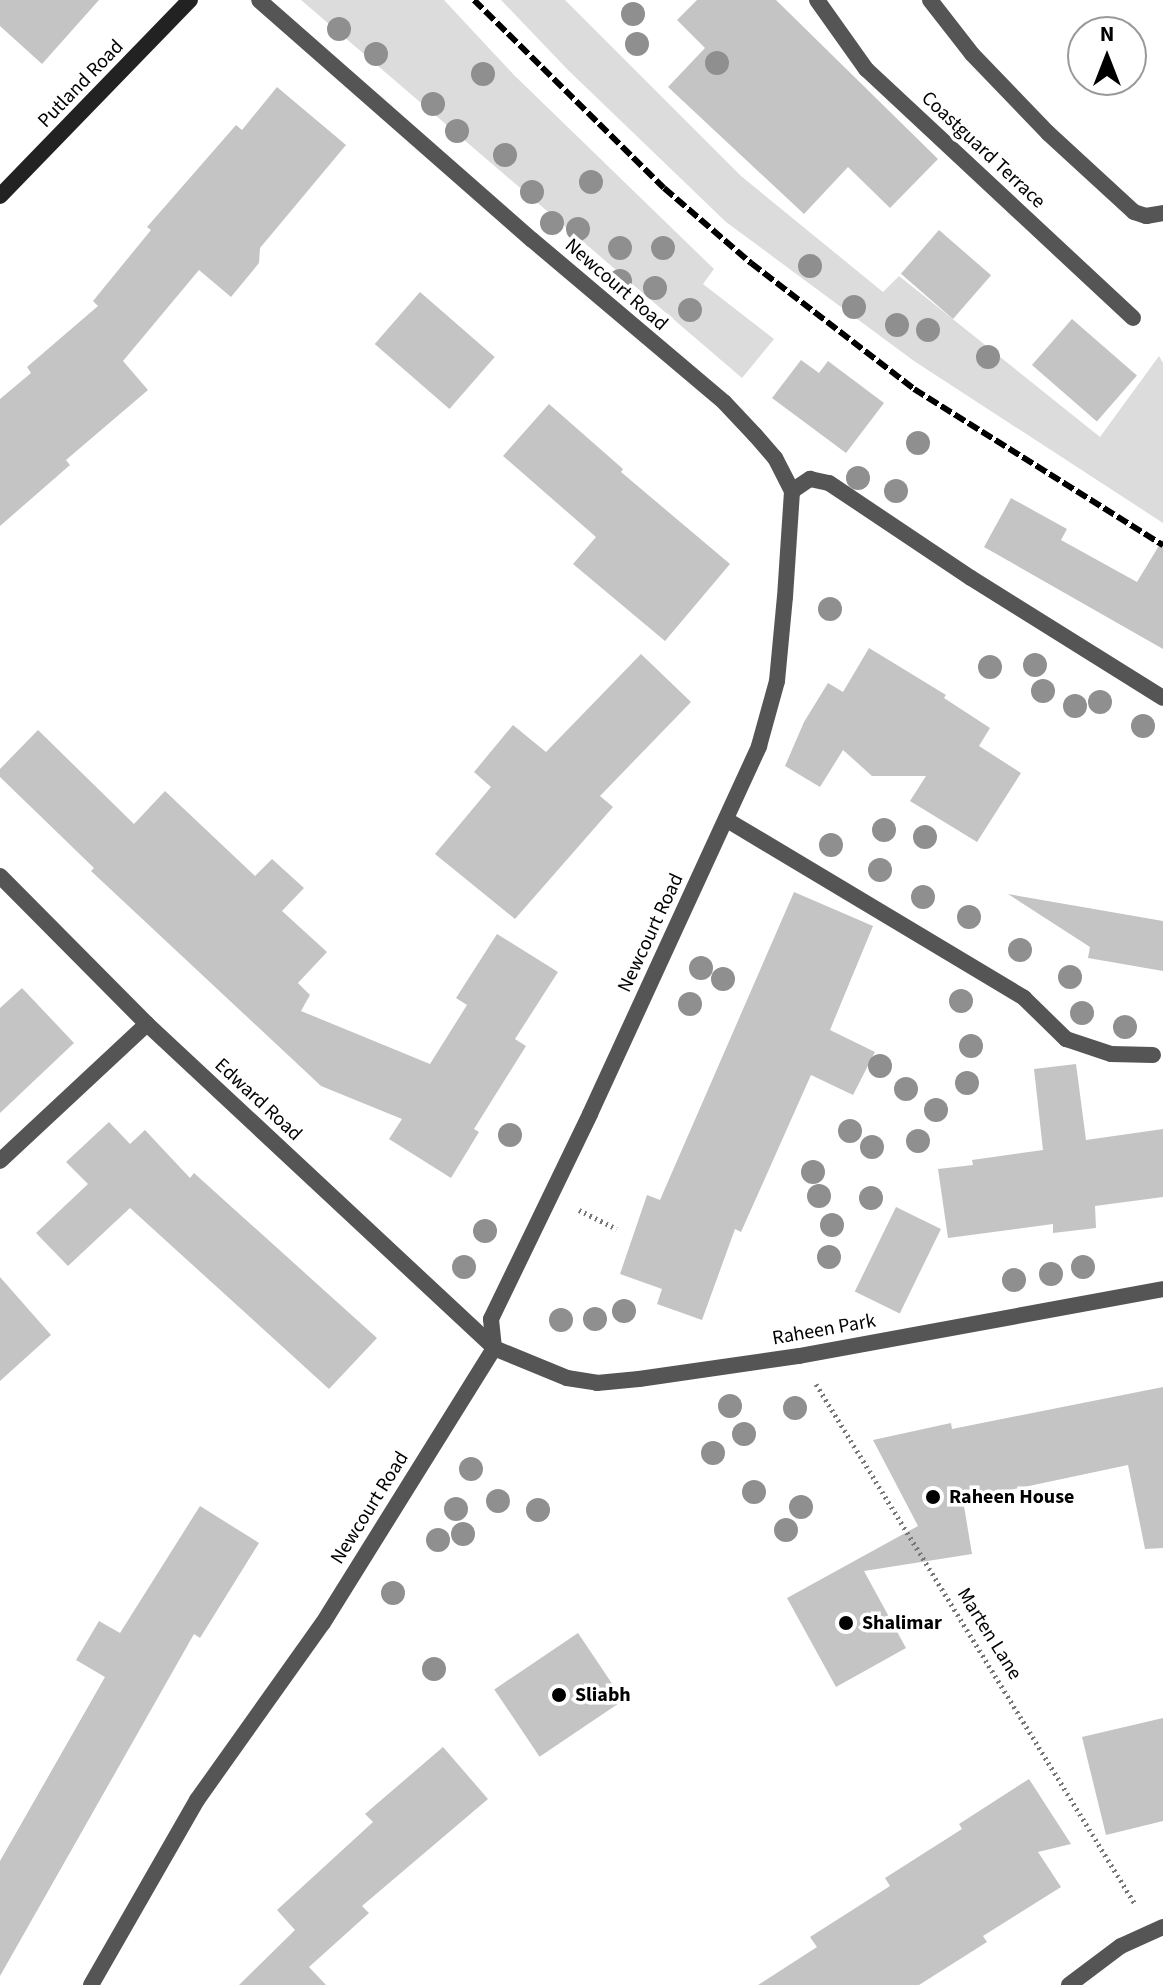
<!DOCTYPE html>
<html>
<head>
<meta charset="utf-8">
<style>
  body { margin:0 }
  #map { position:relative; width:1163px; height:1985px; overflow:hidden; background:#fff; font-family:"Source Sans 3",sans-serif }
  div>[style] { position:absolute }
  .green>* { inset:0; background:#dcdcdc }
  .building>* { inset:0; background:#c4c4c4; transform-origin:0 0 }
  .path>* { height:5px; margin-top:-2.5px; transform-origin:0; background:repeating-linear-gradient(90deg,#777 0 2px,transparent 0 6px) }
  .service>* { height:16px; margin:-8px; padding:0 8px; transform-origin:8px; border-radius:8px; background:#555 }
  .minor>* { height:16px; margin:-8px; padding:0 8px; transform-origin:8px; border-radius:8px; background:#555 }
  .secondary>* { height:16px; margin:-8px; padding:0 8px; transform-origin:8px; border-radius:8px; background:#222 }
  .rail>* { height:6px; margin-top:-3px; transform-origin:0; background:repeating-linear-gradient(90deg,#000 0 12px,transparent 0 16px) }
  .trees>* { width:24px; height:24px; margin:-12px; border-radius:50%; background:#8f8f8f }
  .dots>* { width:22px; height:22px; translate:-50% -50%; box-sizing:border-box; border:4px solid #fff; border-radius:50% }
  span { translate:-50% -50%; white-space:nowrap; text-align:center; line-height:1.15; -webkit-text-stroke:7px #fff; paint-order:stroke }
  .street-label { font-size:20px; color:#000 }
  .poi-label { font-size:20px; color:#000; font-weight:700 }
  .left { translate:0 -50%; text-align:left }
  .north { position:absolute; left:1067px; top:16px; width:80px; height:80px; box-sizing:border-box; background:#fff; border:2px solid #999; border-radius:50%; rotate:0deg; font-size:22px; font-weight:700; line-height:32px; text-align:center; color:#000 }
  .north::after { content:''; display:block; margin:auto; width:28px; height:36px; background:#000; clip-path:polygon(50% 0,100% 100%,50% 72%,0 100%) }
</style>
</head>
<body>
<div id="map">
  <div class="green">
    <div style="clip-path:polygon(301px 0,444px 0,514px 75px,714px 269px,703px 284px,774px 339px,742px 378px)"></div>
    <div style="clip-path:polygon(501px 0,565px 0,741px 176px,883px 292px,899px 276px,1100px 437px,1159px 356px,1163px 363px,1163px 523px,914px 361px,726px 222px,568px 70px)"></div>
  </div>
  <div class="building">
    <div style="clip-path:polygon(0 0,99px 0,42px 64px,0 26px)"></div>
    <div style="clip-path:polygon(697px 0,776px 0,938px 159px,890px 208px,848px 167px,804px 214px,668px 87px,705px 48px,677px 20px)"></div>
    <div style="clip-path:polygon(277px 87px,346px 145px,260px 248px,259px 263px,231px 297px,199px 270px,123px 361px,148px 390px,66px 460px,70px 465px,0 526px,0 399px,31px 373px,27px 367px,98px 306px,93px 301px,151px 230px,147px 227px,236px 125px,242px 130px)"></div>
    <div style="left:939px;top:230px;width:69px;height:58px;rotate:41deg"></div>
    <div style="left:420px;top:292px;width:99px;height:69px;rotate:41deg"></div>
    <div style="left:1072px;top:319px;width:86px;height:61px;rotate:41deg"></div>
    <div style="clip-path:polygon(801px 360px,819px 373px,828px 361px,884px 403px,846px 453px,772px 398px)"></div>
    <div style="clip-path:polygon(549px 404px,623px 469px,621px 472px,730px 564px,665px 641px,573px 564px,596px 537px,503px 456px)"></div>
    <div style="clip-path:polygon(1011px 498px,1067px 529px,1061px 540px,1137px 582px,1163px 539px,1163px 649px,984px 547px)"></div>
    <div style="clip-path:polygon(869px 648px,946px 695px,944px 698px,990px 728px,979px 746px,1021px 773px,977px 842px,910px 801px,926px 776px,872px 776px,843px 750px,820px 787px,785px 766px,804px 722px,828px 683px,843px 692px)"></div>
    <div style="clip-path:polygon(641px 654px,691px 702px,600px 796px,613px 807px,515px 919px,435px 854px,491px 787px,474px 772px,513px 725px,546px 752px)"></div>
    <div style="clip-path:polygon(38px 730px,134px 824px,165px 791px,255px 876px,272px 859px,304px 888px,282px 911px,327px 952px,298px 983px,310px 995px,301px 1011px,430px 1064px,467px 1005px,456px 998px,497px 934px,558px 972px,515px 1039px,526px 1046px,474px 1129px,479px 1132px,451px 1178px,389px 1139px,402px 1119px,321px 1086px,91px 871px,94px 868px,0 777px,0 769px)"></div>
    <div style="clip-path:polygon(794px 892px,873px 926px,830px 1030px,875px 1052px,853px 1095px,811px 1075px,741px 1232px,735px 1229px,702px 1320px,657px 1304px,662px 1289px,620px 1274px,647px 1195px,660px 1200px)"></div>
    <div style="clip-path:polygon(1008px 894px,1163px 921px,1163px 971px,1088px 958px,1090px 947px)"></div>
    <div style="clip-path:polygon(22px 988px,74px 1043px,0 1113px,0 1008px)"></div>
    <div style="clip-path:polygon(1076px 1064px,1086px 1140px,1163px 1129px,1163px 1197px,1095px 1206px,1096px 1228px,1053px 1233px,1053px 1224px,948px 1238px,938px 1169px,973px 1165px,972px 1160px,1043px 1150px,1034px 1069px)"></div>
    <div style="clip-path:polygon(109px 1122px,130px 1144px,145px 1130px,190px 1178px,194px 1173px,377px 1338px,329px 1389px,130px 1208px,68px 1266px,36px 1233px,88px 1184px,66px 1162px)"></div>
    <div style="left:896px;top:1207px;width:50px;height:94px;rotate:26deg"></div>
    <div style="clip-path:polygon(0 1277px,51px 1335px,0 1381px)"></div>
    <div style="clip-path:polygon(1163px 1387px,1163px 1548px,1145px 1549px,1128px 1465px,963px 1500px,972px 1554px,864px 1571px,906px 1648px,836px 1687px,787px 1598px,918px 1526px,873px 1440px,951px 1423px,952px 1429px)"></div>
    <div style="clip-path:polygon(200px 1506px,259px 1543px,200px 1638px,194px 1634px,0 1976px,0 1861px,105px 1677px,76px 1660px,99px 1621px,120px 1633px)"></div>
    <div style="left:578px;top:1633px;width:81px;height:101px;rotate:56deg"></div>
    <div style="clip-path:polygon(1163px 1718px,1163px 1821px,1106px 1835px,1082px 1737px)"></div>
    <div style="clip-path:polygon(443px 1747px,488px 1799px,362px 1906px,369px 1913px,309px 1967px,326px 1985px,239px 1985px,295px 1930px,277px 1910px,373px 1822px,365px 1814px)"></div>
    <div style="clip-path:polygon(1029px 1779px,1071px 1844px,1038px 1852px,1061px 1887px,983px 1936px,987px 1942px,919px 1985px,758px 1985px,817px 1947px,810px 1937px,890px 1886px,885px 1878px,962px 1829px,959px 1824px)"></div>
  </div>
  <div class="path">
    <div style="left:579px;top:1210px;width:42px;rotate:26.6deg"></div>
    <div style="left:816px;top:1384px;width:610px;rotate:58.47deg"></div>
  </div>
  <div class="service">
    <div style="left:817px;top:0;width:85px;rotate:54.6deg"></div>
    <div style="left:866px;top:69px;width:365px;rotate:43deg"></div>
    <div style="left:930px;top:0;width:68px;rotate:52.1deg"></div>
    <div style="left:972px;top:54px;width:110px;rotate:46.1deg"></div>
    <div style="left:1048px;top:133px;width:117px;rotate:42.6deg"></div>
    <div style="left:1134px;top:212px;width:13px;rotate:18deg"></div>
    <div style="left:1146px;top:216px;width:17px;rotate:-10deg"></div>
    <div style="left:727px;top:820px;width:346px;rotate:30.9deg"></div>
    <div style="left:1024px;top:998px;width:59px;rotate:44.3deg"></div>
    <div style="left:1066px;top:1039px;width:47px;rotate:18.4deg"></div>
    <div style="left:1111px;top:1054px;width:42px;rotate:1.4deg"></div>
  </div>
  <div class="minor">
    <div style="left:792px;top:491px;width:22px;rotate:-34deg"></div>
    <div style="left:810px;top:479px;width:19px;rotate:12deg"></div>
    <div style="left:829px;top:483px;width:171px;rotate:33.8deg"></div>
    <div style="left:971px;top:578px;width:226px;rotate:32deg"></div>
    <div style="left:0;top:876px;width:209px;rotate:45.2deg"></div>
    <div style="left:147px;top:1024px;width:475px;rotate:43deg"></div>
    <div style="left:494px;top:1348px;width:79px;rotate:22.3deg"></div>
    <div style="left:567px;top:1378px;width:30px;rotate:9deg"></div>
    <div style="left:597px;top:1383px;width:42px;rotate:-5.4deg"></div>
    <div style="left:639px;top:1379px;width:162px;rotate:-8.2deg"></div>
    <div style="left:799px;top:1356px;width:370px;rotate:-10.4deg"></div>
    <div style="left:0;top:1161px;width:201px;rotate:-43deg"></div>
    <div style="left:91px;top:1985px;width:213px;rotate:-60.2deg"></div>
    <div style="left:197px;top:1800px;width:217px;rotate:-54.6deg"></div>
    <div style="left:323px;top:1623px;width:324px;rotate:-58.1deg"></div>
    <div style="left:494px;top:1348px;width:29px;rotate:-96deg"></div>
    <div style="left:491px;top:1319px;width:228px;rotate:-64.2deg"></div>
    <div style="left:590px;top:1114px;width:405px;rotate:-65.3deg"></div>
    <div style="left:759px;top:746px;width:67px;rotate:-74.5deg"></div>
    <div style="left:777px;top:681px;width:84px;rotate:-84.6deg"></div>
    <div style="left:785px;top:597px;width:106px;rotate:-86.2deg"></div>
    <div style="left:792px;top:491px;width:37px;rotate:-117deg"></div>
    <div style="left:775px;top:458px;width:30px;rotate:-131deg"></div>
    <div style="left:755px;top:435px;width:45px;rotate:-133.2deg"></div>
    <div style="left:724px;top:402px;width:251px;rotate:-139.8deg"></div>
    <div style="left:532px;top:240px;width:363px;rotate:-138.7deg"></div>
    <div style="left:1069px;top:1985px;width:65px;rotate:-36.9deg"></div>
    <div style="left:1121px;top:1946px;width:46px;rotate:-24.3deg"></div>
  </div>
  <div class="secondary">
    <div style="left:0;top:196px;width:273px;rotate:-45.9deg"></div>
  </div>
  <div class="rail">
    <div style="left:474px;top:0;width:267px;rotate:44.7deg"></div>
    <div style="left:664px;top:188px;width:115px;rotate:40.8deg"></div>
    <div style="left:751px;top:263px;width:206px;rotate:37.7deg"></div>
    <div style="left:914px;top:389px;width:294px;rotate:32.1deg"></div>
  </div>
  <div class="trees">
    <div style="left:633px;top:14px"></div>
    <div style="left:339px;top:29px"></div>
    <div style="left:637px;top:44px"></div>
    <div style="left:376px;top:54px"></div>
    <div style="left:717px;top:63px"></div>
    <div style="left:483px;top:74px"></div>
    <div style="left:433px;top:104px"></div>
    <div style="left:457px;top:131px"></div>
    <div style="left:505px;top:155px"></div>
    <div style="left:591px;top:182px"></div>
    <div style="left:532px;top:192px"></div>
    <div style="left:552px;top:223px"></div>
    <div style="left:578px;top:229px"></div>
    <div style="left:620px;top:248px"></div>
    <div style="left:663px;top:248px"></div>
    <div style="left:810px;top:266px"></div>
    <div style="left:620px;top:281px"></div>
    <div style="left:655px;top:288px"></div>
    <div style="left:854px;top:307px"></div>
    <div style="left:690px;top:310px"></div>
    <div style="left:897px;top:325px"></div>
    <div style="left:928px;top:330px"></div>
    <div style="left:988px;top:357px"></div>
    <div style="left:918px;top:443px"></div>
    <div style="left:858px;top:478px"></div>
    <div style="left:896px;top:491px"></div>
    <div style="left:830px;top:609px"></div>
    <div style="left:1035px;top:665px"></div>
    <div style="left:990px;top:667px"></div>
    <div style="left:1043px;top:691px"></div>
    <div style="left:1100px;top:702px"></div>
    <div style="left:1075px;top:706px"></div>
    <div style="left:1143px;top:726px"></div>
    <div style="left:884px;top:830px"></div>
    <div style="left:925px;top:837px"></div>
    <div style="left:831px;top:845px"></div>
    <div style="left:880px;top:870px"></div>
    <div style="left:923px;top:897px"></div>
    <div style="left:969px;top:917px"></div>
    <div style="left:1020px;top:950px"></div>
    <div style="left:701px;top:968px"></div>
    <div style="left:1070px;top:977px"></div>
    <div style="left:723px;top:979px"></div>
    <div style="left:961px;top:1001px"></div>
    <div style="left:690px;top:1004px"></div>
    <div style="left:1082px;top:1013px"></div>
    <div style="left:1125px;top:1027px"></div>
    <div style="left:971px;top:1046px"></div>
    <div style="left:880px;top:1066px"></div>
    <div style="left:967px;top:1083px"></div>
    <div style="left:906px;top:1089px"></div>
    <div style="left:936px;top:1110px"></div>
    <div style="left:850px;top:1131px"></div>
    <div style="left:510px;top:1135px"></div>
    <div style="left:918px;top:1141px"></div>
    <div style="left:872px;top:1147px"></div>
    <div style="left:813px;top:1172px"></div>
    <div style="left:819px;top:1196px"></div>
    <div style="left:871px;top:1198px"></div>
    <div style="left:832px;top:1225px"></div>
    <div style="left:485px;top:1231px"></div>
    <div style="left:829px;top:1257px"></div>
    <div style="left:464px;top:1267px"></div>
    <div style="left:1083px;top:1267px"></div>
    <div style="left:1051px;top:1274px"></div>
    <div style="left:1014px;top:1280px"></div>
    <div style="left:624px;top:1311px"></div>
    <div style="left:595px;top:1319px"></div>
    <div style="left:561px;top:1320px"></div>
    <div style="left:730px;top:1406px"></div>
    <div style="left:795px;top:1408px"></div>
    <div style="left:744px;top:1434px"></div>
    <div style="left:713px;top:1453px"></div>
    <div style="left:471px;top:1469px"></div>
    <div style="left:754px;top:1492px"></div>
    <div style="left:498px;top:1501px"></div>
    <div style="left:801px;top:1507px"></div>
    <div style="left:456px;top:1509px"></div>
    <div style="left:538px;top:1510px"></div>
    <div style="left:786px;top:1530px"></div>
    <div style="left:463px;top:1534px"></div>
    <div style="left:438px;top:1540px"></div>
    <div style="left:393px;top:1593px"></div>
    <div style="left:434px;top:1669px"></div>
  </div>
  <div class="dots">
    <div style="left:933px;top:1497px;background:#000"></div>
    <div style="left:846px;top:1623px;background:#000"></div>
    <div style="left:559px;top:1695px;background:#000"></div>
  </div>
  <div class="street-label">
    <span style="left:81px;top:84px;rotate:-46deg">Putland Road</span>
    <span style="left:983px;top:150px;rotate:43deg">Coastguard Terrace</span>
    <span style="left:616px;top:285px;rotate:41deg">Newcourt Road</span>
    <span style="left:651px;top:933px;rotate:-65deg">Newcourt Road</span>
    <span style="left:258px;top:1100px;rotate:43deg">Edward Road</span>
    <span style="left:824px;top:1330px;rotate:-10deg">Raheen Park</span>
    <span style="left:370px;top:1508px;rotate:-58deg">Newcourt Road</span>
    <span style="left:989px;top:1634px;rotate:58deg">Marten Lane</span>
  </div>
  <div class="poi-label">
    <span class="left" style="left:949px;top:1497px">Raheen House</span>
    <span class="left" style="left:862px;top:1623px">Shalimar</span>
    <span class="left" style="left:575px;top:1695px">Sliabh</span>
  </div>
  <div class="north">N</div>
</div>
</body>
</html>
